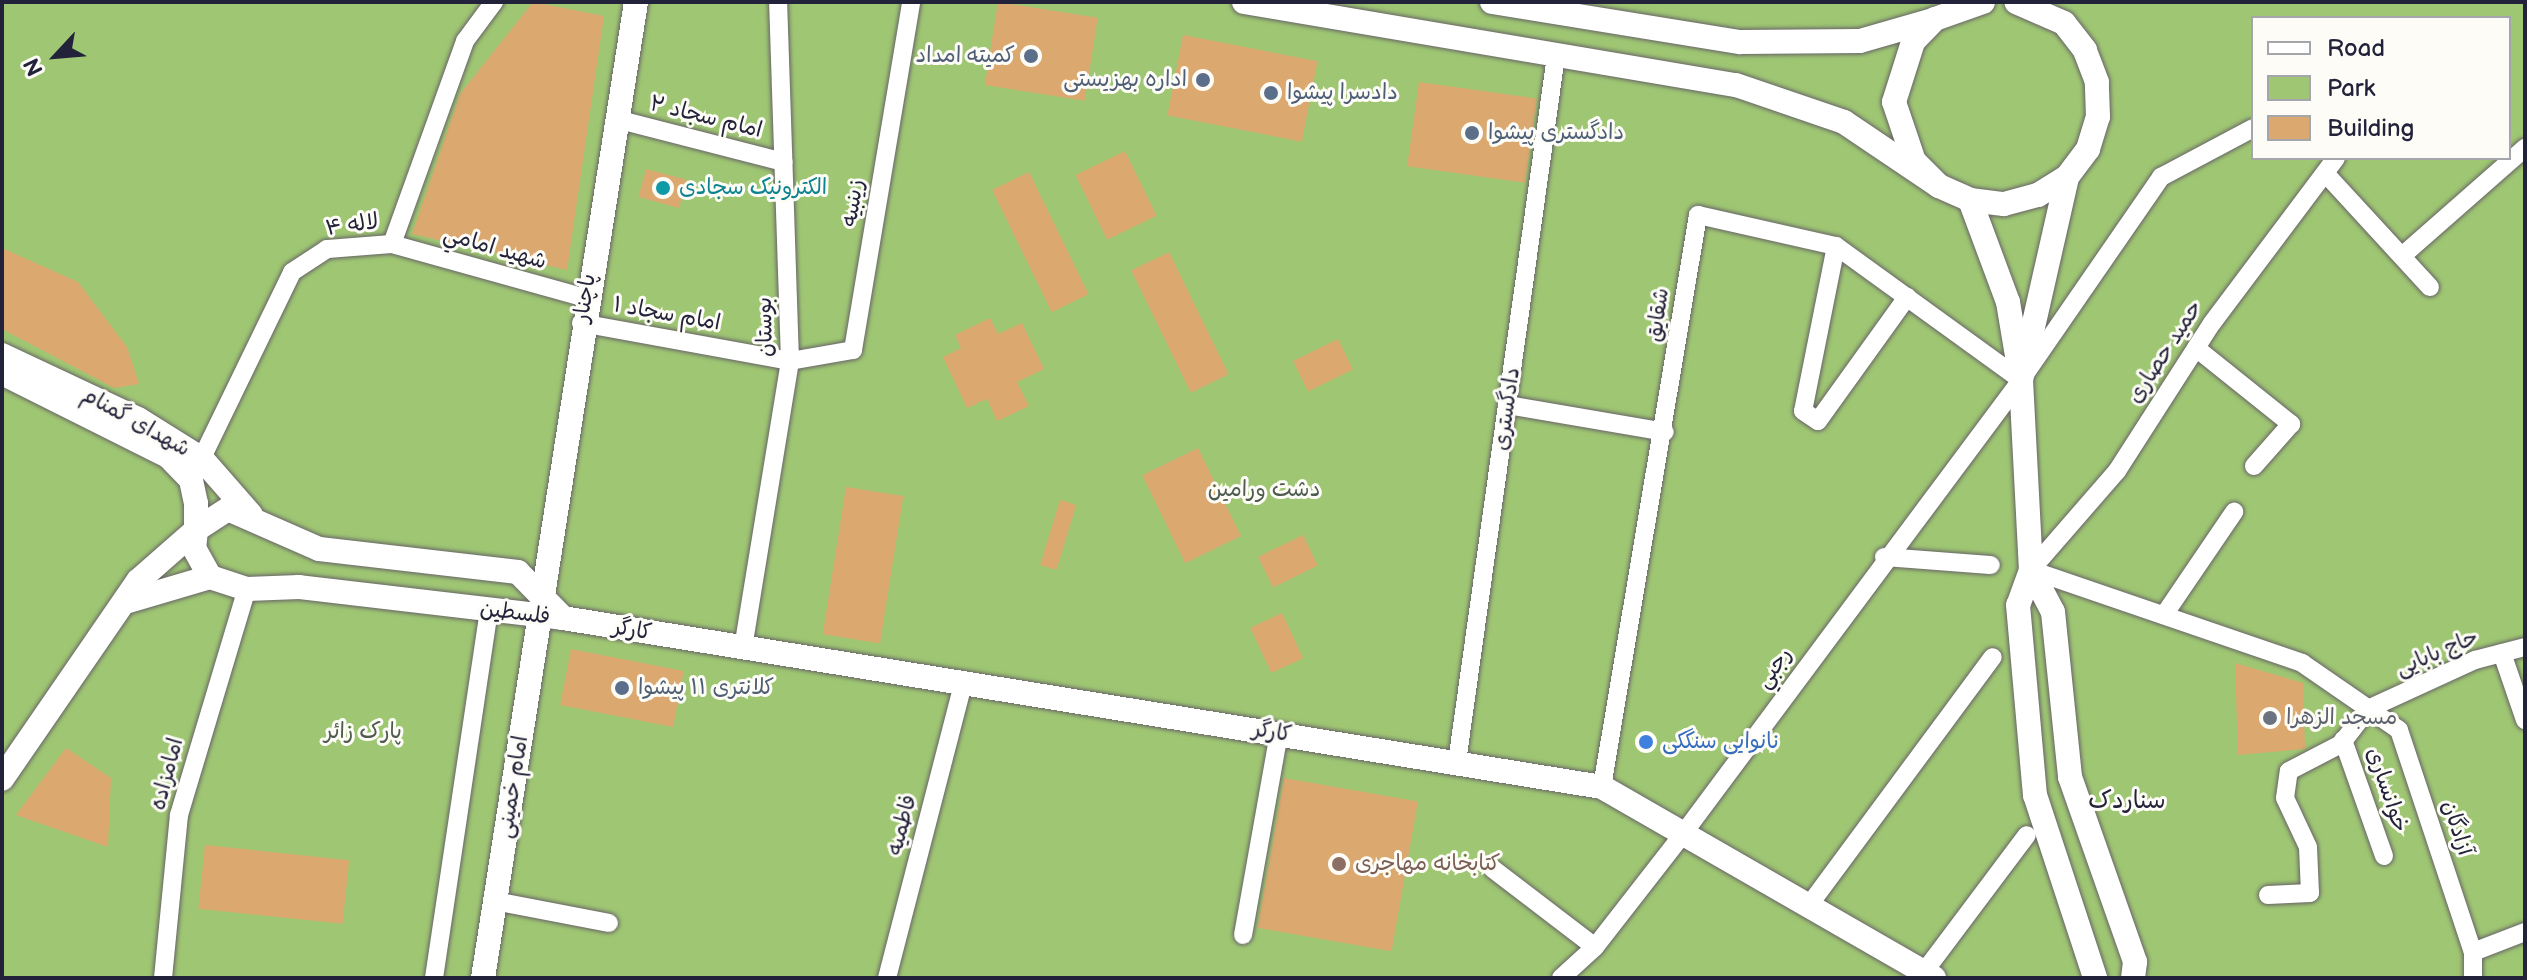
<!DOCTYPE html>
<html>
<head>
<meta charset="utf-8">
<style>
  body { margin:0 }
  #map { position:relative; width:2527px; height:980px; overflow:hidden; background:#e9deb9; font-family:"Balsamiq Sans","Playpen Sans Arabic",sans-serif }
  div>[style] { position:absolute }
  .green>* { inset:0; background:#9fc773 }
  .building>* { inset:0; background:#dba970; transform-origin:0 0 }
  .roads { filter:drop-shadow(0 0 2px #686467) drop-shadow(0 0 2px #686467) }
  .street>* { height:18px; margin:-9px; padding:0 9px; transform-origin:9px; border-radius:9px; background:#fff }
  .secondary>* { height:24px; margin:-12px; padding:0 12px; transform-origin:12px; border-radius:12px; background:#fff }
  .dots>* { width:22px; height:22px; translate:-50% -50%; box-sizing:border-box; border:4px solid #fdfcf7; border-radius:50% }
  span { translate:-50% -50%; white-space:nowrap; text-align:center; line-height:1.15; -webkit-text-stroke:6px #fdfcf7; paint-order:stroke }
  .service-label { font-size:22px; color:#4e5e75 }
  .right { translate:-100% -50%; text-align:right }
  .left { translate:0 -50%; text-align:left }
  .street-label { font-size:22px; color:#22223b }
  .culture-label { font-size:22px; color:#0d838f }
  .park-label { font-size:22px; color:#4e5c4f }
  .worship-label { font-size:22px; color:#5b616d }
  .shop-label { font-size:22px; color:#366cbe }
  .education-label { font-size:22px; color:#785e54 }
  .neighbourhood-label { font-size:24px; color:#22223b }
  .frame { position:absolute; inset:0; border:4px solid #22223b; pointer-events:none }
  .legend { position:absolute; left:2251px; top:16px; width:260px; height:144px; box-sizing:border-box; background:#fdfcf7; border:2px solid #a5a5ac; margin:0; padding:10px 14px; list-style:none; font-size:24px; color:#22223b }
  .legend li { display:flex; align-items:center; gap:16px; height:40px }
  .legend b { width:40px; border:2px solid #a5a5ac }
  .north { position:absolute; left:16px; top:16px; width:80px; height:80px; -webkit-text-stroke:6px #fdfcf7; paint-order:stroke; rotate:244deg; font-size:22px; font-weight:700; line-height:32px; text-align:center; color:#22223b }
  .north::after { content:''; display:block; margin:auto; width:28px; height:36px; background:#22223b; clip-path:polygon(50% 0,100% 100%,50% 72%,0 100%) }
</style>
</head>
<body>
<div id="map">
  <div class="green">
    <div style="clip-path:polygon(evenodd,2px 2px,2525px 2px,2525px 978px,2px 978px,2px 2px,2253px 18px,2509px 18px,2509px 158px,2253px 158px,2253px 18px)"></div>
  </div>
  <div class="building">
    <div style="clip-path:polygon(533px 2px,604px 16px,567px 270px,412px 234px,460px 94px)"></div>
    <div style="left:998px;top:2px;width:101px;height:84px;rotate:9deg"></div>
    <div style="left:1183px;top:35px;width:137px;height:82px;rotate:11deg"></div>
    <div style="left:1419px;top:82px;width:119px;height:85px;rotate:8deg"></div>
    <div style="left:1125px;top:151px;width:72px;height:55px;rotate:64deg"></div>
    <div style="left:646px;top:169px;width:42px;height:29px;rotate:15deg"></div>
    <div style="left:1029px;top:172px;width:136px;height:41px;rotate:64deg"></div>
    <div style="clip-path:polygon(2px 248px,78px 282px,127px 347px,139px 384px,114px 388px,2px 329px)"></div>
    <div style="left:1169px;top:252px;width:136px;height:42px;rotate:64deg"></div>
    <div style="clip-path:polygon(990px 318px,998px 334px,1022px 323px,1044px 369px,1017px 382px,1029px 406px,997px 421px,987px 399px,967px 408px,943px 357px,961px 348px,955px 335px)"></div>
    <div style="left:1338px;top:339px;width:34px;height:50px;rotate:64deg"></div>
    <div style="left:1198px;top:448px;width:98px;height:62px;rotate:64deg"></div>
    <div style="left:846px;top:487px;width:58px;height:149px;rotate:9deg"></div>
    <div style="left:1060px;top:500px;width:17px;height:68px;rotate:17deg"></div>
    <div style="left:1303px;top:535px;width:34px;height:50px;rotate:64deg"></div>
    <div style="left:1282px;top:613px;width:50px;height:35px;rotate:65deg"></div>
    <div style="left:571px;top:649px;width:115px;height:57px;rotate:11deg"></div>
    <div style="clip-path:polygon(2235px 663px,2303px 683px,2305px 749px,2238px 755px)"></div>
    <div style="clip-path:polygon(66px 748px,111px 778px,108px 847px,16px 815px)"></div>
    <div style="left:1284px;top:778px;width:136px;height:152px;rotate:10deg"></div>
    <div style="left:205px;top:845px;width:145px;height:64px;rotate:6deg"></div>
  </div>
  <div class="roads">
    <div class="street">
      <div style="left:616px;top:119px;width:173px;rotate:14.4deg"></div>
      <div style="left:2336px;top:158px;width:206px;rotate:126.9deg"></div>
      <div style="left:2212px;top:323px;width:176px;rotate:122.7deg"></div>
      <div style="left:2117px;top:471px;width:131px;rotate:131deg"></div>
      <div style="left:2031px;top:570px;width:287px;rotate:18.9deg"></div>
      <div style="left:2302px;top:663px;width:118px;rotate:34.6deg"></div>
      <div style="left:2399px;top:730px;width:234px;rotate:71.6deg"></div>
      <div style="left:2473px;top:952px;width:26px;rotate:90deg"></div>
      <div style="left:2325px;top:173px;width:155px;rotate:47.4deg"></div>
      <div style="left:392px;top:244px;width:200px;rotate:15.6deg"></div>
      <div style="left:1836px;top:246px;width:168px;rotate:101.3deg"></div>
      <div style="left:1803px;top:411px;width:18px;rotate:34deg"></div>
      <div style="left:1818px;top:421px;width:153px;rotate:-54.3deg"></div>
      <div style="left:2402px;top:256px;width:164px;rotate:-41.3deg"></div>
      <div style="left:581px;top:323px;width:212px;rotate:10.3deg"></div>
      <div style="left:790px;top:361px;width:64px;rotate:-9.9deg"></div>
      <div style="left:853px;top:350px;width:353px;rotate:-80.5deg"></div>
      <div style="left:2196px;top:348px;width:122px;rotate:38.7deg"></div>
      <div style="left:2291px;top:424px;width:56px;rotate:131.4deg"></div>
      <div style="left:1507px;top:405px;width:160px;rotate:9.7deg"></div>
      <div style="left:197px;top:468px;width:218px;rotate:-64.1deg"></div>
      <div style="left:292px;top:272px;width:42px;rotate:-33.3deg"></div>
      <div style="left:327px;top:249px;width:65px;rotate:-4.4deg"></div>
      <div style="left:392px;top:244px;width:216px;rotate:-70.2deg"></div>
      <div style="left:465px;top:41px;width:49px;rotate:-53.4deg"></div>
      <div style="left:1884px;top:557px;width:107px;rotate:4.3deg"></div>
      <div style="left:2164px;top:615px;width:125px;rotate:-55.8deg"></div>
      <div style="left:743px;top:648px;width:291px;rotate:-80.7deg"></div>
      <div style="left:790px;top:361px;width:359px;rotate:-91.9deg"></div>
      <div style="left:2502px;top:653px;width:71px;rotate:71.1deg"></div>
      <div style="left:2343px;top:740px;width:123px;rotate:70.5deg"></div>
      <div style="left:1457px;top:762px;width:713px;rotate:-82.02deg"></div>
      <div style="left:1602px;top:787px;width:580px;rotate:-80.47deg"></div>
      <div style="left:1698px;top:215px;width:141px;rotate:12.7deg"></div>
      <div style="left:1836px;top:246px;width:228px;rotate:35.9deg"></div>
      <div style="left:1493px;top:869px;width:128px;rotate:37.4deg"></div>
      <div style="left:2268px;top:895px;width:42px;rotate:-2.7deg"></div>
      <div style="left:2310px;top:893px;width:46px;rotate:-92.5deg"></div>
      <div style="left:2308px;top:847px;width:54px;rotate:-115.1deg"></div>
      <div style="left:2285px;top:798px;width:27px;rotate:-82deg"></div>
      <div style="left:2289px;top:771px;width:59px;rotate:-27.4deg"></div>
      <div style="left:2341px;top:744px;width:44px;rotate:-52.4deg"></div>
      <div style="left:2368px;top:709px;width:118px;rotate:-24.6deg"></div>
      <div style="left:2475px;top:660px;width:52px;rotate:-14.6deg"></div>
      <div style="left:495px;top:901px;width:116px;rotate:10.9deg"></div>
      <div style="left:1810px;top:904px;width:307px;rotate:-53.5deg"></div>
      <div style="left:1243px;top:935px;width:205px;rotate:-79.9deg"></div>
      <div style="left:2473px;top:952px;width:56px;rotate:-21deg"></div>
      <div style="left:1924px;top:972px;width:171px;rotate:-53.1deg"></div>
      <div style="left:163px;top:978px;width:164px;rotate:-84.4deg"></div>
      <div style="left:179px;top:815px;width:236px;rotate:-73.3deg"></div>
      <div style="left:434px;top:978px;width:372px;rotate:-81.5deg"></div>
      <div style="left:887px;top:978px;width:304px;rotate:-75.5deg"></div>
      <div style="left:1561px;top:978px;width:46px;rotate:-42.4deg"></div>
      <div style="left:1595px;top:947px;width:148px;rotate:-52.1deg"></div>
      <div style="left:1686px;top:830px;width:561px;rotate:-53.33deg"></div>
      <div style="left:2021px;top:380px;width:247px;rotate:-55.4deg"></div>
      <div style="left:2161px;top:177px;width:104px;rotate:-28deg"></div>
    </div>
    <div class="secondary">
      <div style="left:1244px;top:2px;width:499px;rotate:9.6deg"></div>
      <div style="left:1736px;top:85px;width:114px;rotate:18.9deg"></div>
      <div style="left:1844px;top:122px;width:115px;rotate:34deg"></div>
      <div style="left:1492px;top:2px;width:251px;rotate:9.2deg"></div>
      <div style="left:1740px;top:42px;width:120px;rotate:-0.5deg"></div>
      <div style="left:1860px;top:41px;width:76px;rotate:-16deg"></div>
      <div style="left:1983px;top:2px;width:51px;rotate:160.5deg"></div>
      <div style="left:1935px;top:19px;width:32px;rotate:134deg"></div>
      <div style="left:1913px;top:42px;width:63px;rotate:107.6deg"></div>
      <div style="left:1894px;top:102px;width:62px;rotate:71.3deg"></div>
      <div style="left:1914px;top:161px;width:35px;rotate:45deg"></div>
      <div style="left:1939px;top:186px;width:34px;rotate:24deg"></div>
      <div style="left:1970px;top:200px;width:34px;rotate:7deg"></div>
      <div style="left:2004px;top:204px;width:35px;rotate:-15deg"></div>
      <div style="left:2038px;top:195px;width:34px;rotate:-32deg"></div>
      <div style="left:2067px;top:177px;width:35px;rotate:-53deg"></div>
      <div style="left:2088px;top:149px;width:34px;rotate:-73deg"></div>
      <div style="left:2098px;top:117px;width:35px;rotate:-92deg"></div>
      <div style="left:2097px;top:82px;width:34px;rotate:-111deg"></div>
      <div style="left:2085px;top:50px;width:34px;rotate:-128deg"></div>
      <div style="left:2064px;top:23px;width:52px;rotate:-156.4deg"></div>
      <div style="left:1970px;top:200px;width:109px;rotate:69.6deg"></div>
      <div style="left:2008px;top:302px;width:79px;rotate:80.5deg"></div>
      <div style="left:2021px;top:380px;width:208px;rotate:-77.2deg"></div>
      <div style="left:2px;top:355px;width:150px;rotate:25.2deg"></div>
      <div style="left:138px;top:419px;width:75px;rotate:32deg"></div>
      <div style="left:202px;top:459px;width:74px;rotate:48.8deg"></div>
      <div style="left:2px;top:373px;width:186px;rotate:26.6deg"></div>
      <div style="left:168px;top:456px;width:33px;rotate:46deg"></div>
      <div style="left:191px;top:480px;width:24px;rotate:78deg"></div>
      <div style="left:196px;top:503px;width:27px;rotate:90deg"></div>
      <div style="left:196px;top:530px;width:77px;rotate:138.7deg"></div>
      <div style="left:138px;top:581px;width:240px;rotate:124.5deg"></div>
      <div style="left:2021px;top:380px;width:190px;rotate:87deg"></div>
      <div style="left:2031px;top:570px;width:37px;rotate:110deg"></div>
      <div style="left:2018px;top:605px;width:191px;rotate:84.9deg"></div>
      <div style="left:2035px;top:795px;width:193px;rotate:71.8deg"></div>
      <div style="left:2031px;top:570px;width:47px;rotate:62.4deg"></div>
      <div style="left:2053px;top:612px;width:166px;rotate:84.1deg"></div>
      <div style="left:2070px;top:777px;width:196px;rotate:70.6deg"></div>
      <div style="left:2135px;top:962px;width:16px;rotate:97deg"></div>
      <div style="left:125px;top:602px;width:89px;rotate:-16.4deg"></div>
      <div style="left:563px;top:618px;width:64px;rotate:-134.4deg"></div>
      <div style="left:518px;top:572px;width:200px;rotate:-173.4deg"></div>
      <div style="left:319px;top:549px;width:99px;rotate:-156.3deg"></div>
      <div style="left:228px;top:509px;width:38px;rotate:147deg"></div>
      <div style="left:196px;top:530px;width:18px;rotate:96deg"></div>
      <div style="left:194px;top:548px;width:33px;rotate:61deg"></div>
      <div style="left:210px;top:577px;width:39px;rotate:18deg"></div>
      <div style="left:247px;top:589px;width:52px;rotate:-2.2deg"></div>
      <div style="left:299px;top:587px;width:266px;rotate:6.7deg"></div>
      <div style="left:563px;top:618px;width:1053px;rotate:9.24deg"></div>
      <div style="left:1602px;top:787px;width:383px;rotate:29.9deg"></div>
      <div style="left:483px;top:978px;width:988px;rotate:-81.09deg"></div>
    </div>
  </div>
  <div class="dots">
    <div style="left:1031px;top:56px;background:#5c6f8a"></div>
    <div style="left:1203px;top:80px;background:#5c6f8a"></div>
    <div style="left:1271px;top:93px;background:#5c6f8a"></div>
    <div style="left:1472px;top:133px;background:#5c6f8a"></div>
    <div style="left:663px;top:188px;background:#0f9aa8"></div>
    <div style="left:622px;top:688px;background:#5c6f8a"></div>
    <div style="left:2270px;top:718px;background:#6b7280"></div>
    <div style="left:1646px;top:742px;background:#3f7fe0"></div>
    <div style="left:1339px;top:864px;background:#8d6e63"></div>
  </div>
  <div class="service-label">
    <span class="right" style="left:1015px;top:56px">کمیته امداد</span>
    <span class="right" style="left:1187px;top:80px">اداره بهزیستی</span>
    <span class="left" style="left:1287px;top:93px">دادسرا پیشوا</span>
    <span class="left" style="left:1488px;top:133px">دادگستری پیشوا</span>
    <span class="left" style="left:638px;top:688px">کلانتری ۱۱ پیشوا</span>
  </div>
  <div class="street-label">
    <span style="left:706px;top:117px;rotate:14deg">امام سجاد ۲</span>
    <span style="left:853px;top:203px;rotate:-81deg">زينبيه</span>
    <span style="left:352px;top:225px;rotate:-8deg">لاله ۴</span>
    <span style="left:495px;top:248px;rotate:16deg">شهيد امامي</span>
    <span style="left:585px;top:298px;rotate:-81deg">پاچنار</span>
    <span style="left:667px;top:314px;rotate:10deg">امام سجاد ۱</span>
    <span style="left:1658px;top:315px;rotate:-82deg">شقايق</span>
    <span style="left:765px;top:327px;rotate:-91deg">بوستان</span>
    <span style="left:2165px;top:352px;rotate:-57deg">حمید حصاری</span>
    <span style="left:1507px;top:409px;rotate:-82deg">دادگستری</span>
    <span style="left:136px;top:422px;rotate:29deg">شهدای گمنام</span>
    <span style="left:515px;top:613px;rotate:7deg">فلسطین</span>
    <span style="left:632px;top:630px;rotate:9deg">کارگر</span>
    <span style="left:2437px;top:653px;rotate:-23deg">حاج بابایی</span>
    <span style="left:1774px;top:668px;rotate:-54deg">رجبي</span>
    <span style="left:1272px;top:732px;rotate:9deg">کارگر</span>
    <span style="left:167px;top:774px;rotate:-75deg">امامزاده</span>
    <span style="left:513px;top:787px;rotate:-81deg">امام خمینی</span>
    <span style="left:2387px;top:790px;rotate:71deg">خوانساری</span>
    <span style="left:902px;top:825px;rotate:-75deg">فاطميه</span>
    <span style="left:2457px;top:828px;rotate:72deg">آزادگان</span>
  </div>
  <div class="culture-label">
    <span class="left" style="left:679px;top:188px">الکترونیک سجادی</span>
  </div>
  <div class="park-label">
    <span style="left:1264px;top:490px">دشت ورامین</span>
    <span style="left:363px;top:732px">پارک زائر</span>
  </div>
  <div class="worship-label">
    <span class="left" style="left:2286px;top:718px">مسجد الزهرا</span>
  </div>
  <div class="shop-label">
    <span class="left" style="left:1662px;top:742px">نانوایی سنگکی</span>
  </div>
  <div class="education-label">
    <span class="left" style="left:1355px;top:864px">کتابخانه مهاجری</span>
  </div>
  <div class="neighbourhood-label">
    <span style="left:2127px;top:801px">سناردک</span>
  </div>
  <div class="frame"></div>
  <ul class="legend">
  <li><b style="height:10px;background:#fff"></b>Road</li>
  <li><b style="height:22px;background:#9fc773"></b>Park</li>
  <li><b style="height:22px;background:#dba970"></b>Building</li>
  </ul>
  <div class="north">N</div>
</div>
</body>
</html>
